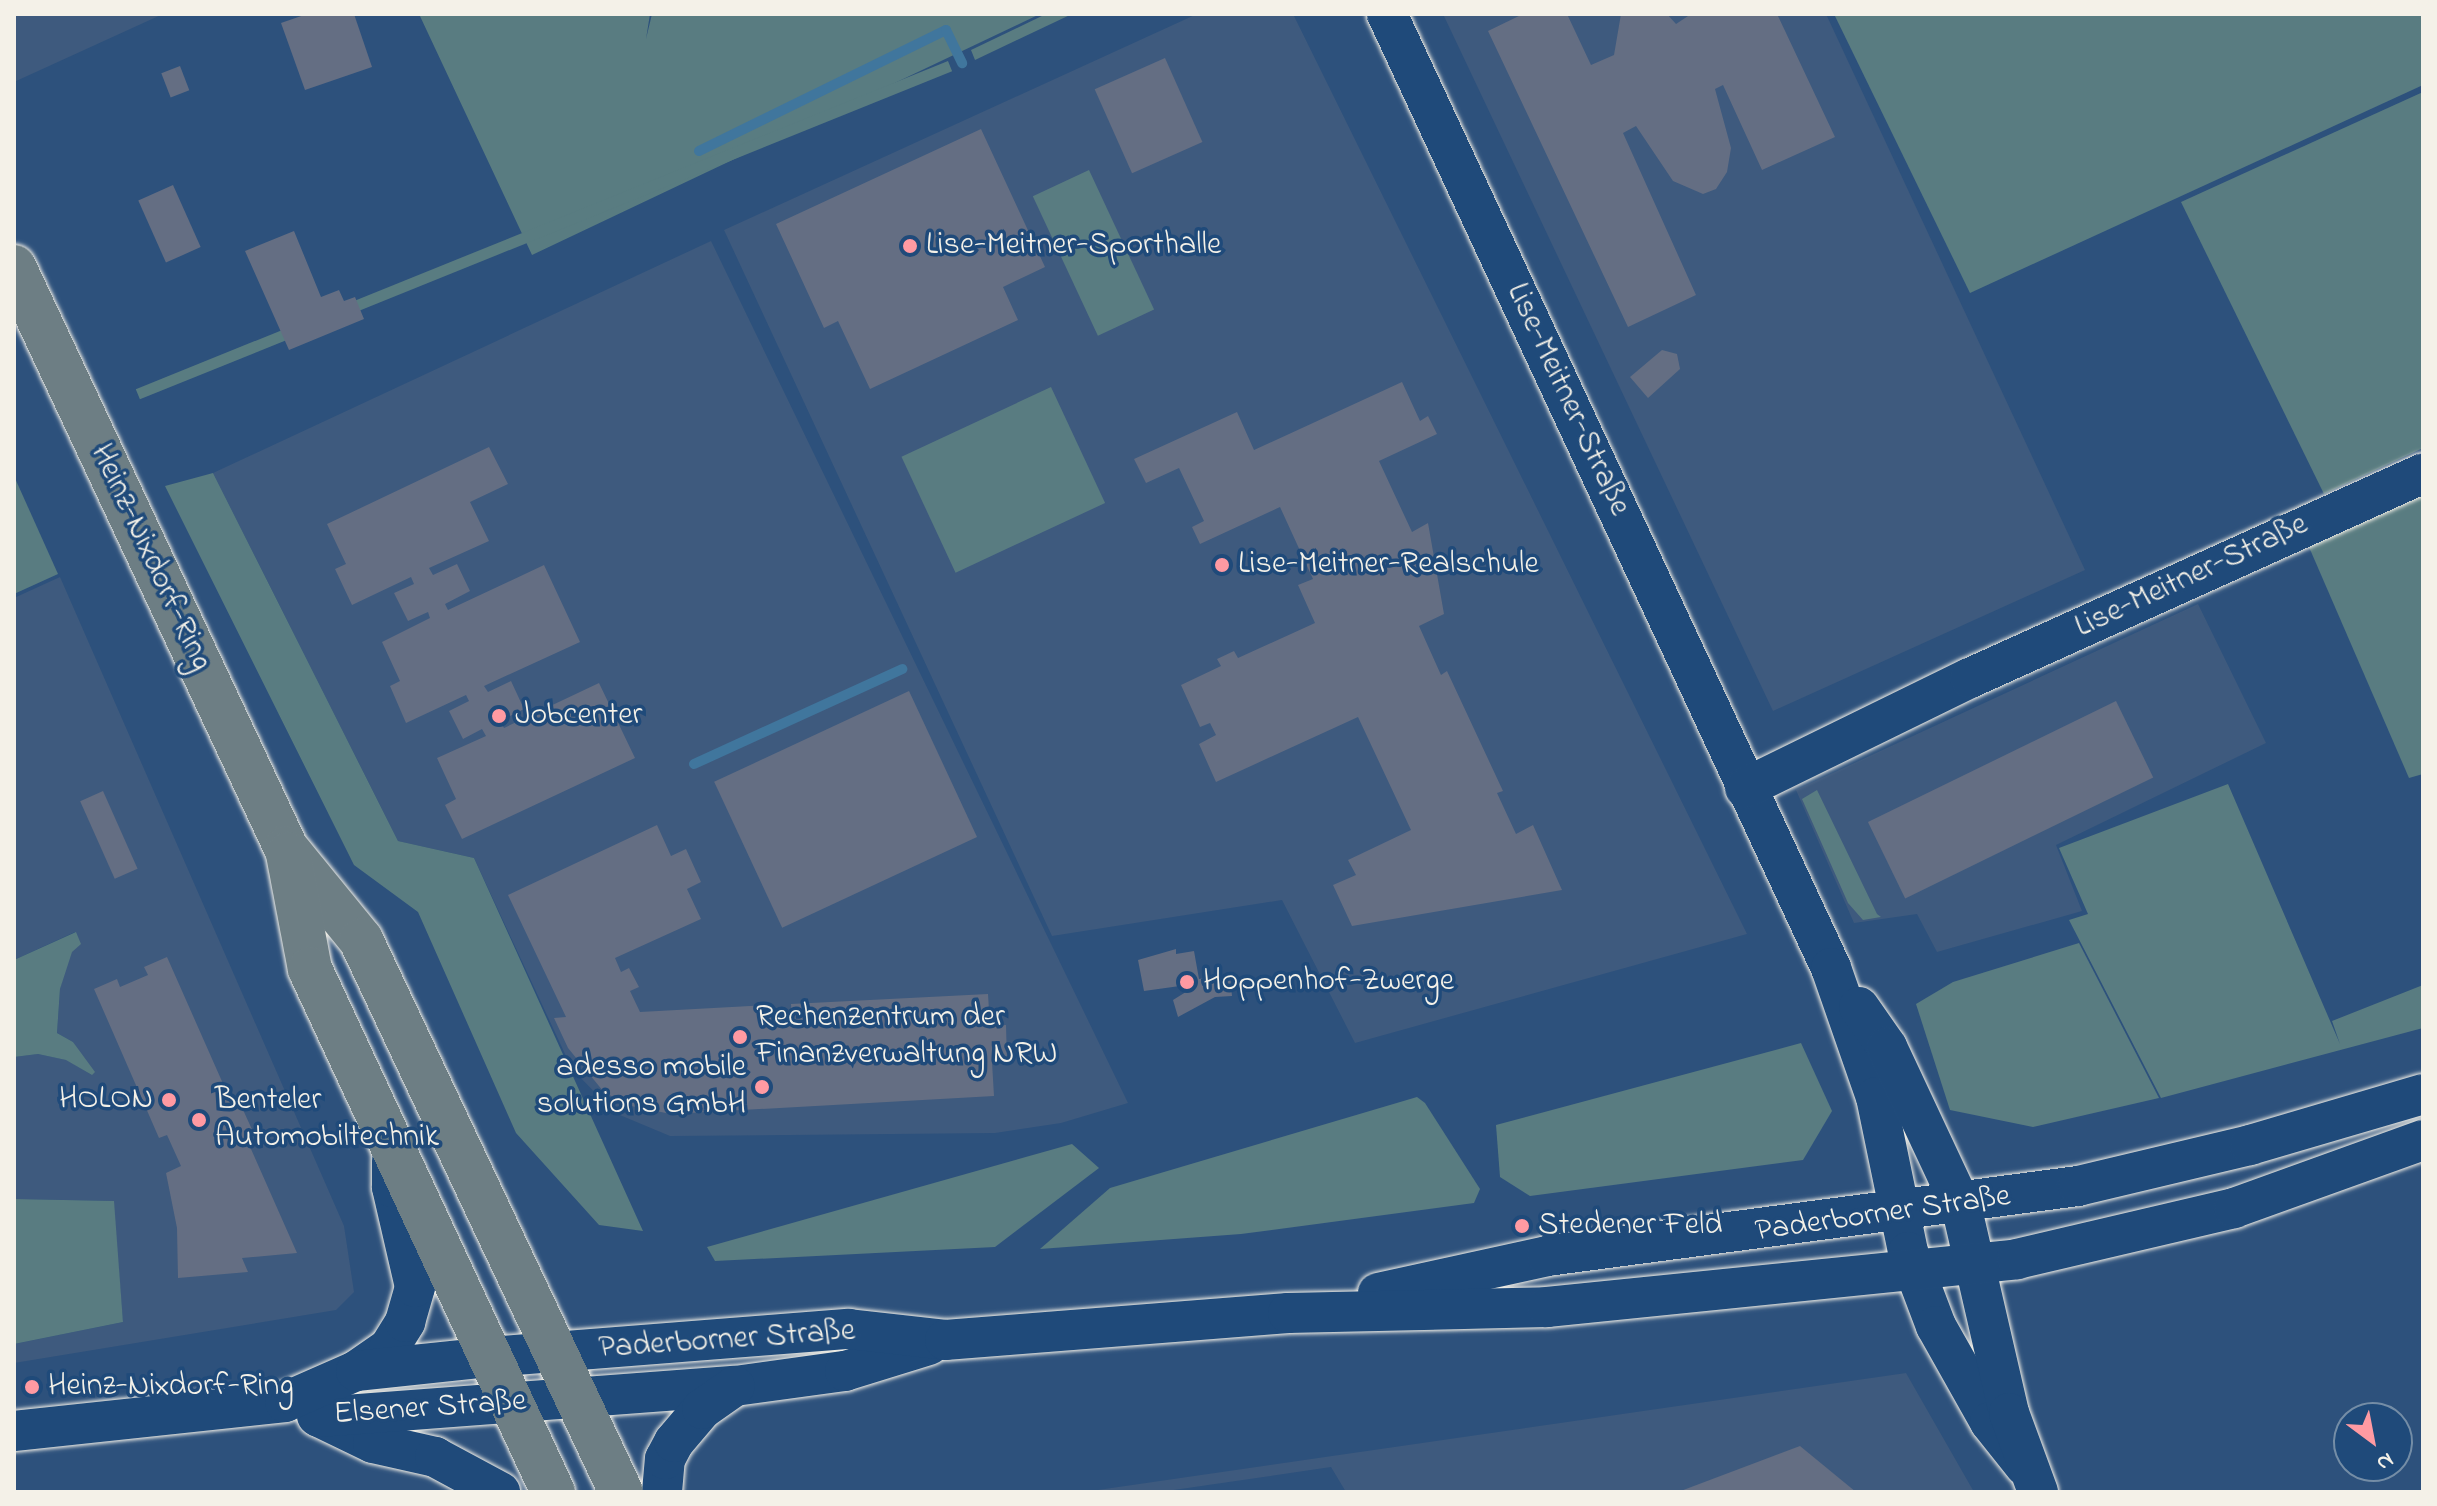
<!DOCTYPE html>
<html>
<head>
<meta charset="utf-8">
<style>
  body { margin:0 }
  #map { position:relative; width:2437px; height:1506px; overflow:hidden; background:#2d517c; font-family:"Indie Flower",sans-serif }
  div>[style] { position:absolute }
  .built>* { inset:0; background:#3e5a7e }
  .green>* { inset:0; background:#597c81; transform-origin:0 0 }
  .stream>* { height:10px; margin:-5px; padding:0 5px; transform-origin:5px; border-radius:5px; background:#40769d }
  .building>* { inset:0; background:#646e83; transform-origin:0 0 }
  .roads { filter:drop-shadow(0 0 2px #f4f1e8) drop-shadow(0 0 2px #f4f1e8) }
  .minor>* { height:40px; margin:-20px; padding:0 20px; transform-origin:20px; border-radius:20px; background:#1f4a7a }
  .major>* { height:44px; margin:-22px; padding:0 22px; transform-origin:22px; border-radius:22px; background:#6d7e84 }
  .dots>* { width:22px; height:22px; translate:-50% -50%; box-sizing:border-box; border:4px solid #1f4a7a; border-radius:50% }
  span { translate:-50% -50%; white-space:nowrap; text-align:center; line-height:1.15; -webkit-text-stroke:7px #1f4a7a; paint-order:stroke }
  .poi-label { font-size:32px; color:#f4f1e8 }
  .left { translate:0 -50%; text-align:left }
  .right { translate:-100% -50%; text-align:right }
  .street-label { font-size:32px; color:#f4f1e8 }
  .frame { position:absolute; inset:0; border:16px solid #f4f1e8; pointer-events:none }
  .north { position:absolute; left:2333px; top:1402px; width:80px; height:80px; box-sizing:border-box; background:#1f4a7a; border:2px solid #748da6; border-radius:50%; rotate:148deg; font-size:22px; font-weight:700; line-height:32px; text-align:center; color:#f4f1e8 }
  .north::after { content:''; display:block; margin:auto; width:28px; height:36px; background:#ff9aa2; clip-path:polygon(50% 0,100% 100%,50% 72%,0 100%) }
</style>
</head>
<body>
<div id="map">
  <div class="built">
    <div style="clip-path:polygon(14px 14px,163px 14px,14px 82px)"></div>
    <div style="clip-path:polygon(1197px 14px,1293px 14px,1747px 934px,1355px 1043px,1282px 900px,1052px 936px,724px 230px)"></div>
    <div style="clip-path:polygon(1443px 14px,1826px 14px,2085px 570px,1773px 711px)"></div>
    <div style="clip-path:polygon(711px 241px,1128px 1103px,1061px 1123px,995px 1133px,670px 1136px,615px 1113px,572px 1069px,474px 858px,398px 841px,213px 473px)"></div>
    <div style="clip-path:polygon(60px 577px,344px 1226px,354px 1292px,336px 1310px,14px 1363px,14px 1344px,123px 1322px,113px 1201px,14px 1199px,14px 1057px,38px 1054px,67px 1060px,92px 1075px,73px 1042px,57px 1033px,60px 989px,75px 932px,14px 960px,14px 598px)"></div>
    <div style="clip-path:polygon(2198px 604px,2266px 743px,2056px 845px,2082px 911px,1937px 952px,1917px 914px,1854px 923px,1796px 790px)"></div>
    <div style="clip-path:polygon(1906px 1373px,1974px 1492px,1346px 1492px,1331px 1467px,1160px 1492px,1084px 1492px)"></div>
  </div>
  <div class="green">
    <div style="clip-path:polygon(419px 14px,650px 14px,646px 39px,652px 14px,1040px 14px,532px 255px)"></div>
    <div style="clip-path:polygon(1046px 14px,1072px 14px,975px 60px,971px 50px)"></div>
    <div style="clip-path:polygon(1834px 14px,2423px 14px,2423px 85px,1970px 293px)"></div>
    <div style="left:948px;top:61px;width:11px;height:876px;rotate:68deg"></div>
    <div style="clip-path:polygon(2423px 92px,2423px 448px,2324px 494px,2181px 202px)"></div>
    <div style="left:1089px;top:170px;width:154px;height:62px;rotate:65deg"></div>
    <div style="left:1051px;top:387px;width:128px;height:165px;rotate:65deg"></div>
    <div style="clip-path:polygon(213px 473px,398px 841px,474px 858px,643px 1231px,599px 1225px,516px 1133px,418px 912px,354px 865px,165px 486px)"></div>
    <div style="clip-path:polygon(14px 476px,58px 574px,14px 594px)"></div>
    <div style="clip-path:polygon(2423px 493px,2423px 774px,2409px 778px,2309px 547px)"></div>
    <div style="clip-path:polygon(2228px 784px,2340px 1044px,2332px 1021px,2423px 985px,2423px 1028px,2161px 1098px,2069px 920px,2088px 914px,2059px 848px)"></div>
    <div style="clip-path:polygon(1817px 790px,1877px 914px,1881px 917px,1863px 920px,1848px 903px,1802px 799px)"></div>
    <div style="clip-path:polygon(76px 932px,81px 944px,72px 952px,60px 989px,57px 1033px,73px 1042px,95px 1072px,92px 1075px,66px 1060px,38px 1054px,14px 1057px,14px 960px)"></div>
    <div style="clip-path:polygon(2079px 943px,2159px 1098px,2033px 1127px,1950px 1110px,1916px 1004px,1953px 982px)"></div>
    <div style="clip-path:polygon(1801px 1043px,1832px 1111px,1803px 1160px,1530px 1196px,1500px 1177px,1496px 1125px)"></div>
    <div style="clip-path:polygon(1417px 1097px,1425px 1103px,1480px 1189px,1474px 1203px,1241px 1234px,1040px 1249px,1110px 1188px)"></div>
    <div style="clip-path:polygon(1072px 1144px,1099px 1168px,995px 1247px,715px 1261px,707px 1247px)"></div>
    <div style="clip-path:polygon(14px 1199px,114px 1201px,123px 1322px,14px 1344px)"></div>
  </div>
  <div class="stream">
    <div style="left:699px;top:151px;width:275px;rotate:-26.1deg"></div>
    <div style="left:946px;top:30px;width:37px;rotate:64deg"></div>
    <div style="left:694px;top:764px;width:229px;rotate:-24.5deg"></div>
  </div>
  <div class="building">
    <div style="clip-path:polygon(307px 14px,354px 14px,372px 67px,305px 90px,281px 23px)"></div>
    <div style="clip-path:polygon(1523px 14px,1567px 14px,1591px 65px,1614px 55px,1621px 14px,1667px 14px,1676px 24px,1691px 14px,1777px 14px,1835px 137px,1762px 170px,1723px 85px,1715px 89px,1731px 148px,1727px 172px,1716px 189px,1703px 194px,1673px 181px,1636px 126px,1623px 133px,1696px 295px,1628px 327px,1488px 31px)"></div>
    <div style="left:1165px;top:58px;width:92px;height:77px;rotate:66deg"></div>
    <div style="left:180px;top:66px;width:26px;height:20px;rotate:69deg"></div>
    <div style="clip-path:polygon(981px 129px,1045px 267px,1003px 287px,1018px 320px,870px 389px,838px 321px,824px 328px,776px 224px)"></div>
    <div style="left:173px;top:185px;width:68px;height:38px;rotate:66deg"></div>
    <div style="clip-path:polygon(294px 231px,321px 297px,339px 290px,344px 301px,355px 297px,364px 319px,289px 350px,245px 251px)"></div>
    <div style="clip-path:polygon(1662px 350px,1677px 354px,1680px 369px,1648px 398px,1630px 377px)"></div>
    <div style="clip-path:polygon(1402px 382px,1420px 421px,1428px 416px,1437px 434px,1379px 461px,1412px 532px,1428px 523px,1444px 614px,1419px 626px,1441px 675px,1447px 671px,1503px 791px,1497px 793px,1516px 834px,1533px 825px,1562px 890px,1352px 926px,1333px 885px,1356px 875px,1348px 860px,1411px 830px,1358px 717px,1216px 782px,1199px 744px,1216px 735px,1210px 723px,1200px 727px,1181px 685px,1221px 666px,1217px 659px,1234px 651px,1238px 658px,1315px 623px,1298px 585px,1313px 579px,1280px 507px,1200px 544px,1192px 527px,1204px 521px,1179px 468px,1146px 483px,1134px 459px,1237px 412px,1254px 450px)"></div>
    <div style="clip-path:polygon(489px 447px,508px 484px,470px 502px,489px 541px,429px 568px,433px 575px,457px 564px,470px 591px,445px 604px,448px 610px,544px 565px,580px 642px,484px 686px,488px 692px,511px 681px,524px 709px,500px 721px,504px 728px,599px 683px,635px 758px,462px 839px,445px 805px,456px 799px,437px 758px,486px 736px,482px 729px,463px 739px,449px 711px,469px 701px,466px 695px,406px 723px,390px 686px,400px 681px,382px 642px,430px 618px,428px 612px,408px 621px,394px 593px,414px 584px,411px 577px,352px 605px,335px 569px,346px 564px,327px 524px)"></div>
    <div style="left:909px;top:691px;width:161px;height:215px;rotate:65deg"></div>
    <div style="left:2116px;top:701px;width:85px;height:276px;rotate:64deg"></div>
    <div style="left:103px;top:791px;width:85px;height:25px;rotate:66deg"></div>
    <div style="clip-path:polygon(657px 825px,671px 856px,686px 849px,701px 882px,687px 889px,701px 919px,615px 958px,621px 972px,629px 968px,639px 987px,630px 991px,640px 1012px,771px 1005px,771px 1023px,781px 1022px,792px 1022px,791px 1004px,988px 994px,990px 1026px,1006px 1025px,1007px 1061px,992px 1062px,994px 1096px,671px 1114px,626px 1105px,603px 1091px,568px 1048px,554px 1018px,566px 1017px,508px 895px)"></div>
    <div style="clip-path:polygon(1176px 949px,1176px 954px,1194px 951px,1199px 979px,1230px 974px,1232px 996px,1215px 997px,1178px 1017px,1173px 1000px,1189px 990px,1187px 985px,1144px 991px,1138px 960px)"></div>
    <div style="clip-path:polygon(167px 957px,232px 1104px,239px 1101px,255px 1136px,247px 1140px,297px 1253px,242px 1258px,248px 1272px,178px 1278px,177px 1228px,166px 1173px,181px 1166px,167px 1135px,159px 1138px,94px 989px,117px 979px,120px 987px,148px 975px,144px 967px)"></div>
    <div style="clip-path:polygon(1800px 1446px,1856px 1492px,1678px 1492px)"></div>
  </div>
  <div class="roads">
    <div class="minor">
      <div style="left:1387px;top:14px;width:1052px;rotate:65.04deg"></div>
      <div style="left:1831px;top:968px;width:137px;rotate:70.8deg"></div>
      <div style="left:1876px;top:1097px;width:158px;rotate:78.3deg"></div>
      <div style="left:1908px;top:1252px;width:79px;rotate:69.3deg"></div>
      <div style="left:1936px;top:1326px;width:110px;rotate:60.6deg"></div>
      <div style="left:1990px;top:1422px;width:56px;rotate:51.5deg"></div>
      <div style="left:1745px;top:788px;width:250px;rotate:-26.1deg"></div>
      <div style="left:1970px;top:678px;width:497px;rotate:-24.3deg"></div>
      <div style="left:1859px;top:1007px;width:49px;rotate:55deg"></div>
      <div style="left:1887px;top:1047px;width:174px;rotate:64.9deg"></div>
      <div style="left:1961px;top:1205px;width:213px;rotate:77deg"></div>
      <div style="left:2009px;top:1413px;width:84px;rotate:69.8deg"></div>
      <div style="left:1378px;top:1293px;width:173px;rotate:-12.3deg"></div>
      <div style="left:1547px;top:1256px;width:536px;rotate:-7.51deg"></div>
      <div style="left:2078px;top:1186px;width:177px;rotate:-13.4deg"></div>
      <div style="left:2250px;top:1145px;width:180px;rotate:-16.4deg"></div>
      <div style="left:356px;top:1371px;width:40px;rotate:-34.9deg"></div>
      <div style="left:389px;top:1348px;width:31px;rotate:-58deg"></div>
      <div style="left:405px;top:1322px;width:36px;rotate:-74deg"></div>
      <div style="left:415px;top:1287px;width:103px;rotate:-103deg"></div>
      <div style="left:392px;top:1187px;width:26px;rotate:-90deg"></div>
      <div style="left:317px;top:1416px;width:62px;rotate:25.7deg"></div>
      <div style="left:373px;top:1443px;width:64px;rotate:12.7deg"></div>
      <div style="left:435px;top:1457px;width:74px;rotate:28.3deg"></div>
      <div style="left:319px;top:1417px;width:417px;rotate:-4.3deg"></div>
      <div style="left:735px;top:1386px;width:111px;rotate:-7.8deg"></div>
      <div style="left:845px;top:1371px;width:88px;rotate:-17.2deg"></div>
      <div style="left:14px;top:1431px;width:273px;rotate:-6.1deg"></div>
      <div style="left:285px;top:1402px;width:77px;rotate:-23.6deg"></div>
      <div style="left:356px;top:1371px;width:135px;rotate:-6deg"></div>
      <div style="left:490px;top:1357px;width:360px;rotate:-4.5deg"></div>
      <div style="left:849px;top:1329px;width:97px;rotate:6.5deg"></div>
      <div style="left:945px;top:1340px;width:344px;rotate:-4.5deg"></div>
      <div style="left:1288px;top:1313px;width:259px;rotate:-1.3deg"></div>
      <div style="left:1547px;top:1307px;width:472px;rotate:-5.8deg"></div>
      <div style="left:2017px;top:1259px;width:223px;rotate:-13.2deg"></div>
      <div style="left:2234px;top:1208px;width:201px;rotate:-19.8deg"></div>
      <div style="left:662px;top:1492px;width:33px;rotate:-85deg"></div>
      <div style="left:665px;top:1459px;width:19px;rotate:-62deg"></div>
      <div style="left:674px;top:1442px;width:43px;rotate:-49.7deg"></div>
      <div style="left:702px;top:1409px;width:40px;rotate:-34.9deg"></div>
    </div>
    <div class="major">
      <div style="left:14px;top:267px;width:642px;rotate:64.91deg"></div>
      <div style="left:286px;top:848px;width:119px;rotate:50.8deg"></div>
      <div style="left:361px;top:940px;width:610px;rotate:64.78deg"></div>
      <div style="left:288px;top:854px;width:117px;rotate:79.2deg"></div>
      <div style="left:310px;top:969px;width:577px;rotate:65.08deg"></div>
    </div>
  </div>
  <div class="dots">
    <div style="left:910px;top:246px;background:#ff9aa2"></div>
    <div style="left:1222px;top:565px;background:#ff9aa2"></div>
    <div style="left:499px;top:716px;background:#ff9aa2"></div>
    <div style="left:1187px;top:982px;background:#ff9aa2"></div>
    <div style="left:740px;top:1037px;background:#ff9aa2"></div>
    <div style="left:762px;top:1087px;background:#ff9aa2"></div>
    <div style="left:169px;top:1100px;background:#ff9aa2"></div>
    <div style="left:199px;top:1120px;background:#ff9aa2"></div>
    <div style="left:1522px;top:1226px;background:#ff9aa2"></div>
    <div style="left:32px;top:1387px;background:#ff9aa2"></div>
  </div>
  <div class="poi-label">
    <span class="left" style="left:926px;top:246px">Lise-Meitner-Sporthalle</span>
    <span class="left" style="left:1238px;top:565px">Lise-Meitner-Realschule</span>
    <span class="left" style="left:515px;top:716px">Jobcenter</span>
    <span class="left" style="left:1203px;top:982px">Hoppenhof-Zwerge</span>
    <span class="left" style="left:756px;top:1037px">Rechenzentrum der<br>Finanzverwaltung NRW</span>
    <span class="right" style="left:746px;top:1087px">adesso mobile<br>solutions GmbH</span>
    <span class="right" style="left:153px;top:1100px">HOLON</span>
    <span class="left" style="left:215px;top:1120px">Benteler<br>Automobiltechnik</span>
    <span class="left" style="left:1538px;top:1226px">Stedener Feld</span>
    <span class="left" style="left:48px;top:1387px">Heinz-Nixdorf-Ring</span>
  </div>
  <div class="street-label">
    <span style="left:1567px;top:400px;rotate:65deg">Lise-Meitner-Straße</span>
    <span style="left:150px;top:558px;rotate:65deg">Heinz-Nixdorf-Ring</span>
    <span style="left:2192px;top:577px;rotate:-25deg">Lise-Meitner-Straße</span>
    <span style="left:1883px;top:1215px;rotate:-8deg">Paderborner Straße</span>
    <span style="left:727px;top:1341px;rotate:-4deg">Paderborner Straße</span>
    <span style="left:430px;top:1409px;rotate:-4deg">Elsener Straße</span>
  </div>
  <div class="frame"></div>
  <div class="north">N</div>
</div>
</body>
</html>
